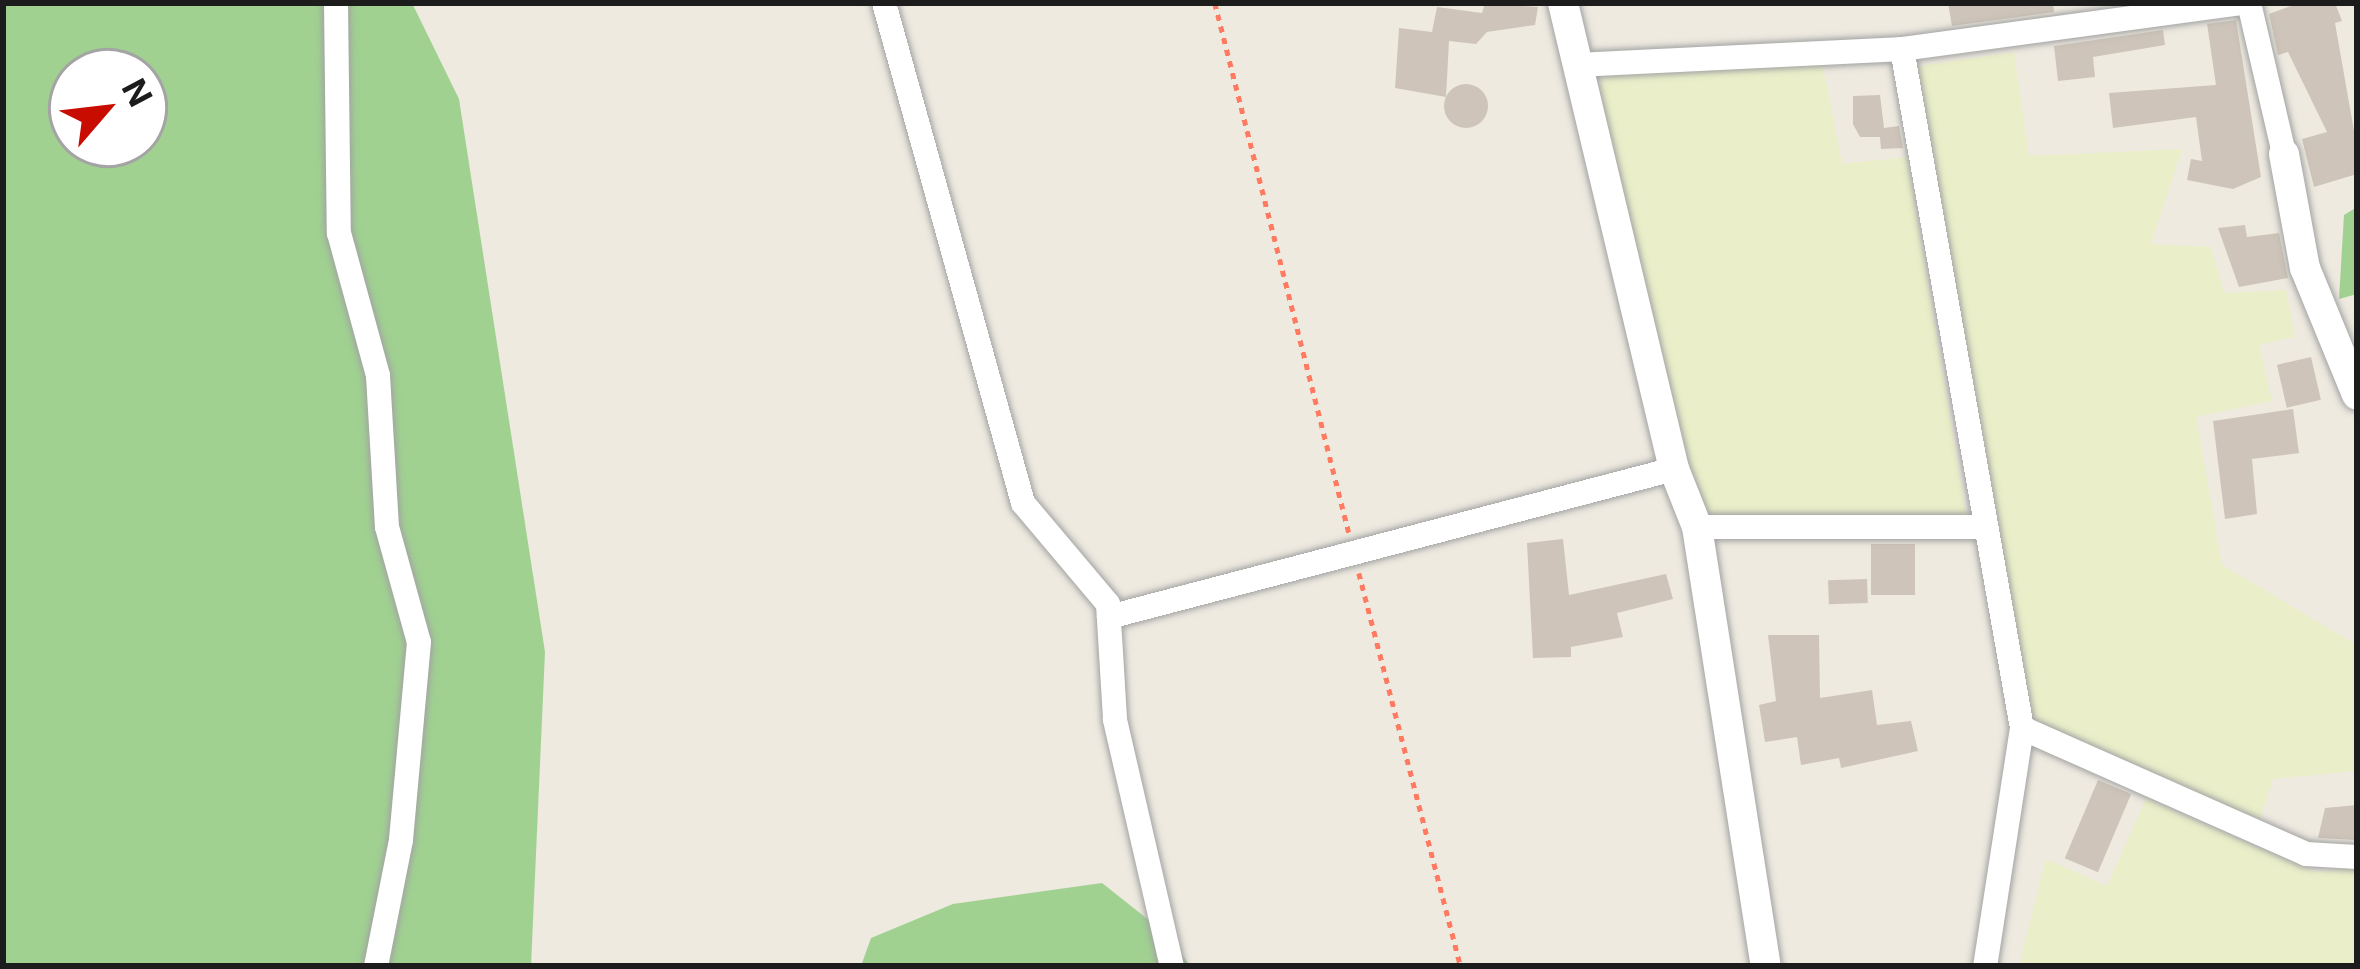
<!DOCTYPE html>
<html>
<head>
<meta charset="utf-8">
<style>
  body { margin:0 }
  #map { position:relative; width:2360px; height:969px; overflow:hidden; background:#eeeae0; font-family:Inter,sans-serif }
  div>[style] { position:absolute }
  .farmland>* { inset:0; background:#eaefc9 }
  .forest>* { inset:0; background:#a0d191 }
  .building>* { inset:0; background:#cec4b9; transform-origin:0 0 }
  .round { border-radius:50% }
  .path>* { height:4.5px; margin-top:-2.25px; transform-origin:0; background:repeating-linear-gradient(90deg,#ff7a61 0 6px,transparent 0 12px) }
  .roads { filter:drop-shadow(0 0 3px #a3a3a3) drop-shadow(0 0 3px #a3a3a3) }
  .minor>* { height:24px; margin:-12px; padding:0 12px; transform-origin:12px; border-radius:12px; background:#fff }
  .tertiary>* { height:30px; margin:-15px; padding:0 15px; transform-origin:15px; border-radius:15px; background:#fff }
  span { translate:-50% -50%; white-space:nowrap; text-align:center; line-height:1.15; -webkit-text-stroke:12px #fff; paint-order:stroke }
  .frame { position:absolute; inset:0; border:6px solid #1c1c1c; pointer-events:none }
  .north { position:absolute; left:48px; top:48px; width:120px; height:120px; box-sizing:border-box; background:#fff; border:3px solid #a4a4a4; border-radius:50%; rotate:62deg; font-size:33px; font-weight:700; line-height:48px; text-align:center; color:#1c1c1c }
  .north::after { content:''; display:block; margin:auto; width:42px; height:54px; background:#c80c00; clip-path:polygon(50% 0,100% 100%,50% 72%,0 100%) }
</style>
</head>
<body>
<div id="map">
  <div class="farmland">
    <div style="clip-path:polygon(2014px 52px,2029px 156px,2182px 149px,2151px 244px,2211px 247px,2224px 293px,2286px 290px,2295px 337px,2259px 345px,2272px 401px,2196px 417px,2222px 565px,2357px 645px,2357px 771px,2273px 779px,2259px 822px,2032px 723px,1912px 67px)"></div>
    <div style="clip-path:polygon(1822px 62px,1842px 164px,1907px 157px,1967px 521px,1703px 519px,1595px 89px,1604px 76px)"></div>
    <div style="clip-path:polygon(2146px 799px,2316px 872px,2357px 868px,2357px 966px,2019px 966px,2046px 859px,2107px 886px)"></div>
  </div>
  <div class="forest">
    <div style="clip-path:polygon(evenodd,3px 3px,412px 3px,459px 99px,545px 652px,531px 966px,3px 966px,3px 3px,72px 72px,144px 72px,144px 144px,72px 144px,72px 72px)"></div>
    <div style="clip-path:polygon(2357px 207px,2357px 294px,2339px 299px,2344px 215px)"></div>
    <div style="clip-path:polygon(1102px 883px,1169px 936px,1190px 966px,861px 966px,871px 938px,953px 904px)"></div>
  </div>
  <div class="building">
    <div style="clip-path:polygon(1485px 3px,1538px 7px,1535px 25px,1487px 32px,1476px 44px,1449px 41px,1446px 97px,1395px 88px,1399px 28px,1432px 32px,1437px 7px,1482px 13px)"></div>
    <div style="clip-path:polygon(1948px 3px,2053px 3px,2054px 12px,1952px 26px)"></div>
    <div style="clip-path:polygon(2299px 3px,2335px 3px,2342px 21px,2335px 23px,2357px 148px,2357px 174px,2314px 187px,2302px 139px,2327px 132px,2288px 52px,2278px 55px,2269px 14px)"></div>
    <div style="clip-path:polygon(2236px 20px,2261px 177px,2233px 189px,2187px 180px,2191px 159px,2202px 161px,2196px 117px,2113px 128px,2109px 93px,2216px 85px,2207px 24px)"></div>
    <div style="clip-path:polygon(2163px 30px,2165px 45px,2093px 57px,2095px 77px,2058px 81px,2054px 46px)"></div>
    <div class="round" style="left:1444px;top:84px;width:44px;height:44px"></div>
    <div style="clip-path:polygon(1880px 95px,1884px 128px,1899px 126px,1903px 148px,1881px 149px,1880px 137px,1860px 137px,1853px 124px,1853px 96px)"></div>
    <div style="clip-path:polygon(2245px 225px,2247px 237px,2279px 233px,2288px 278px,2239px 287px,2218px 228px)"></div>
    <div style="left:2311px;top:357px;width:44px;height:35px;rotate:77deg"></div>
    <div style="clip-path:polygon(2293px 409px,2299px 453px,2252px 459px,2257px 514px,2225px 519px,2213px 421px)"></div>
    <div style="clip-path:polygon(1563px 539px,1569px 595px,1666px 574px,1673px 599px,1617px 613px,1623px 637px,1571px 647px,1571px 657px,1533px 658px,1527px 543px)"></div>
    <div style="left:1871px;top:544px;width:44px;height:51px"></div>
    <div style="left:1867px;top:579px;width:24px;height:39px;rotate:88deg"></div>
    <div style="clip-path:polygon(1768px 635px,1819px 635px,1820px 698px,1872px 690px,1877px 725px,1911px 721px,1918px 751px,1841px 768px,1839px 758px,1801px 765px,1797px 737px,1765px 742px,1759px 705px,1776px 701px)"></div>
    <div style="left:2098px;top:780px;width:36px;height:85px;rotate:23deg"></div>
    <div style="clip-path:polygon(2357px 805px,2357px 840px,2318px 838px,2325px 808px)"></div>
  </div>
  <div class="path">
    <div style="left:1215px;top:3px;width:547px;rotate:75.81deg"></div>
    <div style="left:1359px;top:573px;width:406px;rotate:75.5deg"></div>
  </div>
  <div class="roads">
    <div class="minor">
      <div style="left:336px;top:3px;width:230px;rotate:89.3deg"></div>
      <div style="left:339px;top:233px;width:148px;rotate:74.7deg"></div>
      <div style="left:378px;top:376px;width:151px;rotate:86.6deg"></div>
      <div style="left:387px;top:527px;width:119px;rotate:74.5deg"></div>
      <div style="left:419px;top:642px;width:199px;rotate:95.2deg"></div>
      <div style="left:401px;top:840px;width:128px;rotate:101.2deg"></div>
      <div style="left:884px;top:3px;width:519px;rotate:74.46deg"></div>
      <div style="left:1023px;top:503px;width:132px;rotate:49.9deg"></div>
      <div style="left:1108px;top:604px;width:116px;rotate:86.5deg"></div>
      <div style="left:1115px;top:720px;width:253px;rotate:77deg"></div>
      <div style="left:2249px;top:3px;width:155px;rotate:76.9deg"></div>
      <div style="left:1902px;top:49px;width:690px;rotate:79.98deg"></div>
      <div style="left:2022px;top:728px;width:241px;rotate:98.8deg"></div>
      <div style="left:1578px;top:65px;width:324px;rotate:-2.8deg"></div>
      <div style="left:1902px;top:49px;width:343px;rotate:-7.7deg"></div>
      <div style="left:1697px;top:527px;width:285px"></div>
      <div style="left:1109px;top:617px;width:584px;rotate:-14.68deg"></div>
      <div style="left:2022px;top:728px;width:311px;rotate:23.9deg"></div>
      <div style="left:2306px;top:854px;width:51px;rotate:3.4deg"></div>
    </div>
    <div class="tertiary">
      <div style="left:1563px;top:3px;width:479px;rotate:76.6deg"></div>
      <div style="left:1674px;top:469px;width:62px;rotate:68.4deg"></div>
      <div style="left:1697px;top:527px;width:444px;rotate:81.1deg"></div>
      <div style="left:2284px;top:154px;width:116px;rotate:79.6deg"></div>
      <div style="left:2305px;top:268px;width:137px;rotate:67.7deg"></div>
    </div>
  </div>
  <div class="frame"></div>
  <div class="north">N</div>
</div>
</body>
</html>
